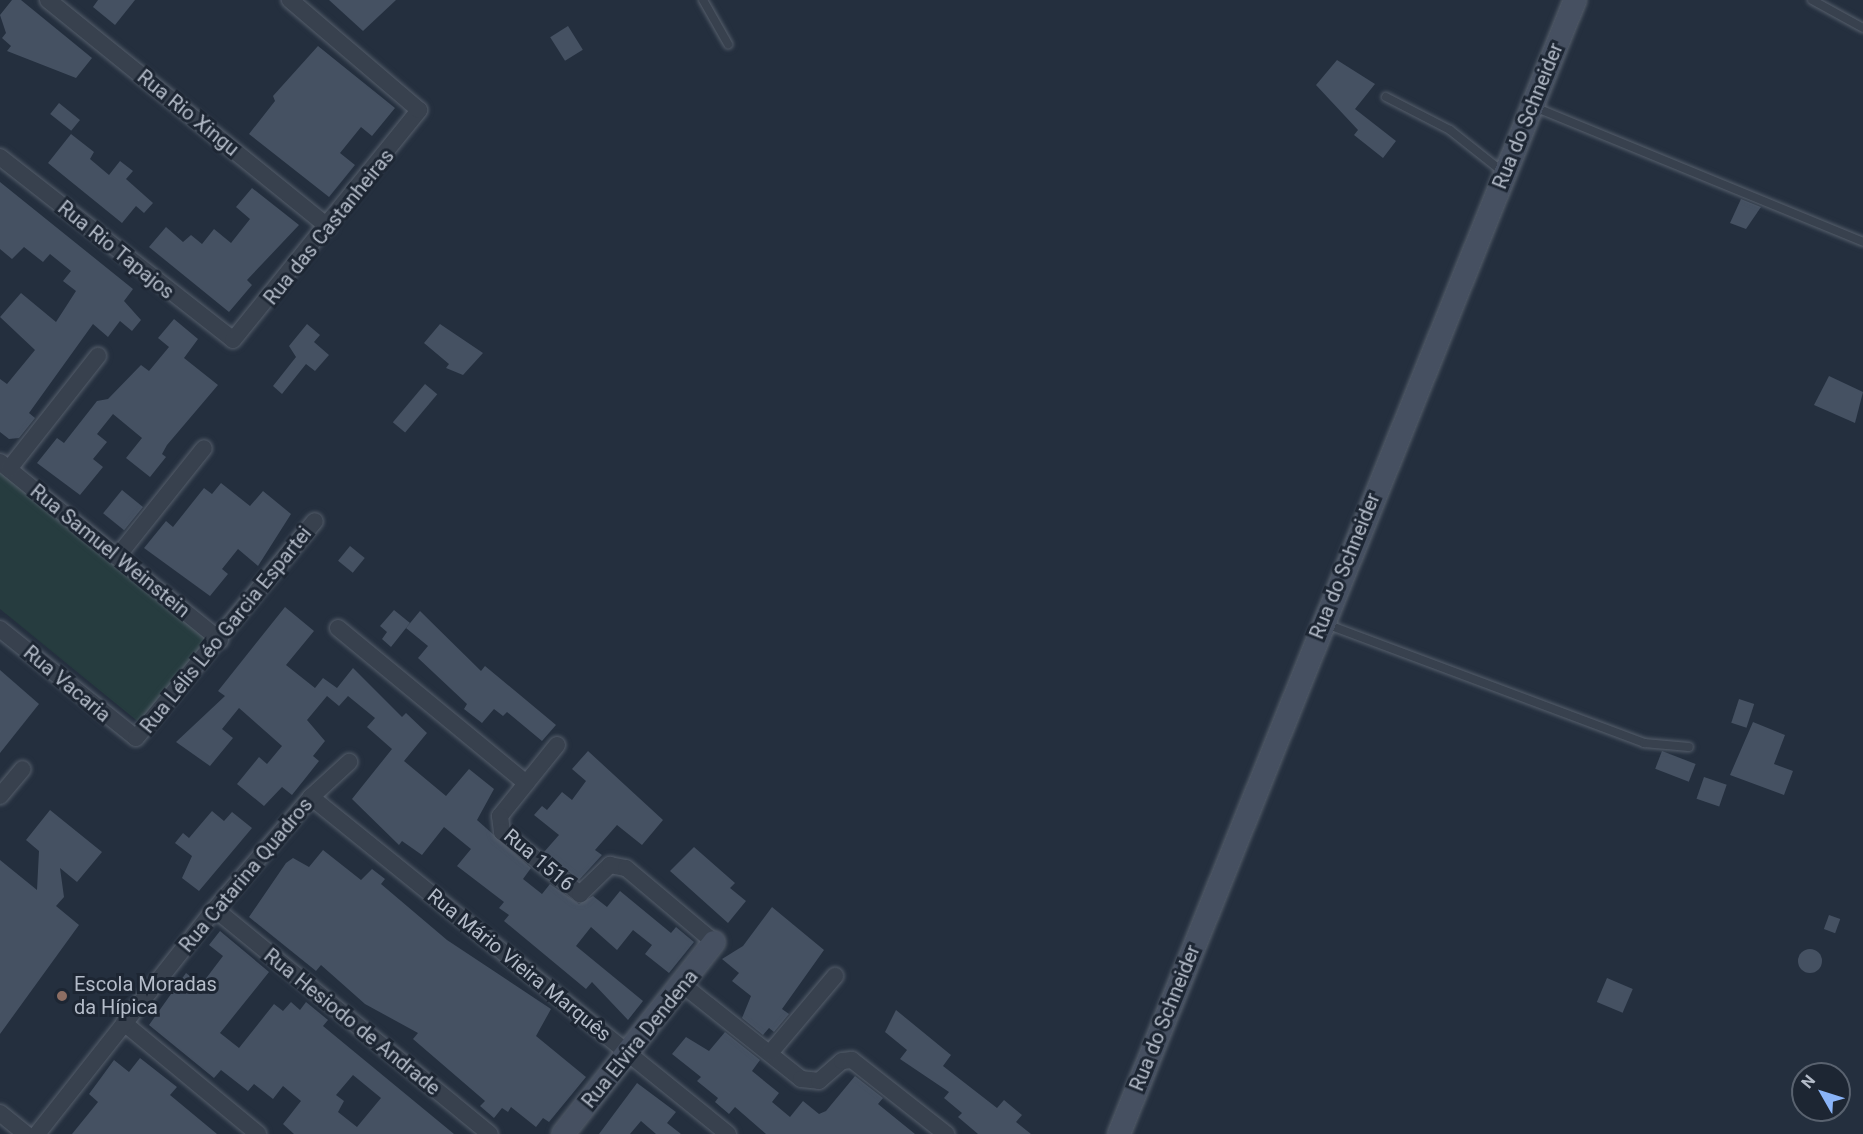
<!DOCTYPE html>
<html>
<head>
<meta charset="utf-8">
<style>
  body { margin:0 }
  #map { position:relative; width:1863px; height:1134px; overflow:hidden; background:#242f3e; font-family:Roboto,sans-serif }
  div>[style] { position:absolute }
  .green>* { inset:0; background:#263c3f }
  .building>* { inset:0; background:#455162; transform-origin:0 0 }
  .round { border-radius:50% }
  .roads { filter:drop-shadow(0 0 2px #565f6c) drop-shadow(0 0 2px #565f6c) }
  .lane>* { height:8px; margin:-4px; padding:0 4px; transform-origin:4px; border-radius:4px; background:#38414e }
  .street>* { height:16px; margin:-8px; padding:0 8px; transform-origin:8px; border-radius:8px; background:#38414e }
  .secondary>* { height:22px; margin:-11px; padding:0 11px; transform-origin:11px; border-radius:11px; background:#465061 }
  .dots>* { width:16px; height:16px; translate:-50% -50%; box-sizing:border-box; border:3px solid #1d2633; border-radius:50% }
  span { translate:-50% -50%; white-space:nowrap; text-align:center; line-height:1.15; -webkit-text-stroke:6px #1d2633; paint-order:stroke }
  .street-label { font-size:20px; color:#b4bcc9 }
  .poi-label { font-size:20px; color:#b4bcc9 }
  .left { translate:0 -50%; text-align:left }
  .north { position:absolute; left:1791px; top:1062px; width:60px; height:60px; box-sizing:border-box; background:#1d2633; border:2px solid #59626f; border-radius:50%; rotate:309deg; font-size:16px; font-weight:700; line-height:24px; text-align:center; color:#b4bcc9 }
  .north::after { content:''; display:block; margin:auto; width:21px; height:27px; background:#8ab4f8; clip-path:polygon(50% 0,100% 100%,50% 72%,0 100%) }
</style>
</head>
<body>
<div id="map">
  <div class="green">
    <div style="clip-path:polygon(0 469px,210px 639px,141px 724px,0 609px)"></div>
  </div>
  <div class="building">
    <div style="clip-path:polygon(12px 0,21px 0,92px 58px,76px 78px,7px 51px,11px 46px,2px 38px,6px 33px,0 15px)"></div>
    <div style="clip-path:polygon(98px 0,135px 0,115px 25px,93px 7px)"></div>
    <div style="clip-path:polygon(329px 0,396px 0,363px 31px)"></div>
    <div style="left:568px;top:26px;width:28px;height:21px;rotate:58deg"></div>
    <div style="clip-path:polygon(318px 46px,395px 108px,372px 136px,361px 127px,340px 153px,355px 165px,329px 197px,249px 134px,275px 101px,273px 96px)"></div>
    <div style="clip-path:polygon(1337px 60px,1375px 84px,1355px 109px,1396px 141px,1383px 158px,1354px 135px,1358px 130px,1316px 85px)"></div>
    <div style="left:59px;top:103px;width:27px;height:14px;rotate:39deg"></div>
    <div style="clip-path:polygon(71px 134px,94px 152px,90px 159px,109px 175px,120px 161px,133px 171px,126px 179px,153px 203px,144px 213px,136px 206px,122px 223px,48px 163px)"></div>
    <div style="clip-path:polygon(0 182px,133px 289px,124px 301px,141px 320px,132px 331px,120px 321px,108px 337px,93px 324px,29px 413px,35px 418px,19px 438px,9px 439px,0 432px,0 379px,7px 384px,35px 350px,0 317px,21px 293px,56px 322px,76px 291px,63px 281px,71px 271px,50px 254px,43px 262px,24px 247px,12px 259px,0 249px)"></div>
    <div style="clip-path:polygon(252px 188px,299px 225px,247px 280px,252px 285px,229px 312px,149px 247px,166px 227px,183px 242px,191px 235px,202px 244px,214px 229px,231px 243px,250px 219px,236px 207px)"></div>
    <div style="clip-path:polygon(1741px 199px,1761px 207px,1746px 229px,1730px 223px)"></div>
    <div style="clip-path:polygon(174px 319px,198px 339px,184px 358px,218px 385px,167px 445px,162px 454px,166px 457px,150px 477px,126px 458px,142px 438px,113px 414px,97px 434px,107px 442px,93px 459px,103px 467px,80px 495px,37px 463px,57px 438px,64px 443px,97px 401px,108px 399px,141px 365px,149px 371px,169px 347px,158px 338px)"></div>
    <div style="clip-path:polygon(307px 324px,320px 335px,314px 342px,329px 355px,315px 371px,306px 364px,282px 394px,273px 386px,296px 357px,289px 346px)"></div>
    <div style="clip-path:polygon(440px 324px,483px 353px,463px 375px,446px 368px,449px 364px,424px 343px)"></div>
    <div style="clip-path:polygon(1829px 376px,1863px 392px,1855px 423px,1814px 405px)"></div>
    <div style="left:425px;top:384px;width:16px;height:50px;rotate:40deg"></div>
    <div style="clip-path:polygon(221px 483px,250px 506px,263px 491px,291px 514px,258px 566px,238px 549px,222px 569px,228px 574px,210px 596px,144px 548px,166px 521px,173px 527px,204px 488px,212px 494px)"></div>
    <div style="left:122px;top:490px;width:27px;height:30px;rotate:39deg"></div>
    <div style="left:350px;top:546px;width:19px;height:19px;rotate:39deg"></div>
    <div style="clip-path:polygon(285px 607px,314px 631px,286px 665px,315px 688px,323px 678px,337px 688px,353px 668px,402px 717px,406px 713px,427px 733px,404px 761px,446px 796px,469px 769px,494px 789px,477px 820px,531px 868px,523px 879px,542px 894px,550px 884px,579px 904px,593px 896px,607px 907px,620px 891px,671px 933px,676px 927px,694px 942px,669px 973px,645px 954px,652px 945px,633px 930px,617px 950px,591px 927px,576px 946px,643px 1001px,628px 1020px,592px 982px,586px 989px,504px 921px,509px 915px,499px 908px,504px 902px,457px 866px,471px 849px,444px 827px,422px 855px,402px 841px,399px 845px,352px 799px,392px 749px,367px 727px,375px 718px,348px 696px,339px 706px,327px 696px,307px 720px,325px 741px,313px 756px,319px 761px,292px 795px,282px 787px,264px 806px,237px 784px,259px 757px,267px 764px,282px 746px,239px 708px,222px 729px,233px 738px,210px 766px,176px 742px,225px 696px,218px 691px)"></div>
    <div style="clip-path:polygon(394px 610px,410px 623px,391px 647px,382px 639px,387px 632px,380px 626px)"></div>
    <div style="clip-path:polygon(420px 611px,481px 671px,485px 666px,556px 725px,542px 741px,507px 712px,503px 716px,494px 709px,482px 723px,464px 709px,467px 704px,418px 658px,428px 646px,406px 628px)"></div>
    <div style="clip-path:polygon(0 670px,39px 704px,0 753px)"></div>
    <div style="left:1739px;top:699px;width:16px;height:25px;rotate:18deg"></div>
    <div style="clip-path:polygon(1753px 722px,1785px 735px,1774px 764px,1793px 771px,1784px 795px,1730px 775px)"></div>
    <div style="clip-path:polygon(588px 751px,663px 820px,642px 845px,617px 825px,595px 850px,602px 855px,579px 880px,544px 852px,559px 835px,534px 815px,542px 806px,547px 810px,562px 792px,572px 800px,586px 781px,572px 769px)"></div>
    <div style="left:1662px;top:751px;width:36px;height:19px;rotate:21deg"></div>
    <div style="left:1704px;top:777px;width:24px;height:23px;rotate:19deg"></div>
    <div style="clip-path:polygon(50px 810px,102px 852px,77px 882px,60px 868px,64px 897px,56px 906px,79px 925px,0 1034px,0 860px,37px 890px,39px 851px,26px 840px)"></div>
    <div style="clip-path:polygon(212px 811px,224px 821px,232px 812px,252px 828px,199px 891px,182px 878px,192px 856px,175px 843px,183px 833px,189px 838px)"></div>
    <div style="clip-path:polygon(694px 847px,735px 883px,730px 888px,746px 901px,728px 923px,670px 871px)"></div>
    <div style="clip-path:polygon(323px 850px,361px 880px,372px 869px,385px 879px,381px 884px,447px 940px,551px 1009px,536px 1036px,586px 1077px,549px 1122px,543px 1118px,536px 1127px,511px 1107px,508px 1112px,502px 1108px,494px 1118px,480px 1106px,485px 1101px,413px 1039px,418px 1033px,365px 1004px,321px 965px,316px 971px,249px 917px,286px 863px,293px 858px,309px 867px)"></div>
    <div style="clip-path:polygon(772px 907px,824px 950px,782px 1009px,789px 1014px,774px 1032px,769px 1028px,763px 1035px,742px 1018px,751px 996px,732px 981px,739px 973px,722px 959px,743px 946px)"></div>
    <div style="left:1829px;top:915px;width:12px;height:15px;rotate:20deg"></div>
    <div style="clip-path:polygon(evenodd,220px 931px,269px 972px,220px 1033px,239px 1048px,274px 1004px,283px 1011px,291px 1002px,300px 1010px,306px 1002px,328px 1020px,323px 1026px,454px 1134px,294px 1134px,283px 1124px,301px 1101px,283px 1086px,273px 1099px,254px 1084px,248px 1091px,221px 1070px,214px 1078px,149px 1025px,186px 973px,201px 985px,223px 956px,209px 945px,220px 931px,353px 1075px,381px 1098px,357px 1127px,338px 1112px,344px 1101px,336px 1095px,353px 1075px)"></div>
    <div class="round" style="left:1798px;top:949px;width:24px;height:24px"></div>
    <div style="left:1607px;top:978px;width:28px;height:26px;rotate:23deg"></div>
    <div style="clip-path:polygon(896px 1010px,951px 1055px,943px 1066px,997px 1108px,1004px 1100px,1022px 1115px,1016px 1122px,1031px 1134px,978px 1134px,958px 1117px,962px 1113px,944px 1098px,949px 1092px,900px 1059px,907px 1050px,885px 1032px)"></div>
    <div style="clip-path:polygon(725px 1032px,760px 1060px,752px 1071px,779px 1093px,772px 1102px,790px 1117px,803px 1101px,819px 1114px,826px 1111px,855px 1076px,883px 1098px,878px 1104px,915px 1134px,766px 1134px,735px 1107px,729px 1114px,715px 1102px,718px 1098px,697px 1081px,701px 1077px,672px 1054px,686px 1037px,709px 1051px)"></div>
    <div style="clip-path:polygon(140px 1058px,177px 1087px,170px 1095px,217px 1134px,72px 1134px,98px 1102px,89px 1094px,114px 1060px,129px 1072px)"></div>
    <div style="clip-path:polygon(637px 1083px,676px 1112px,667px 1123px,681px 1134px,656px 1134px,641px 1121px,630px 1134px,599px 1134px)"></div>
  </div>
  <div class="roads">
    <div class="lane">
      <div style="left:703px;top:0;width:51px;rotate:60.4deg"></div>
      <div style="left:1812px;top:0;width:58px;rotate:28.8deg"></div>
      <div style="left:1386px;top:97px;width:72px;rotate:27.3deg"></div>
      <div style="left:1450px;top:130px;width:69px;rotate:38.5deg"></div>
      <div style="left:1532px;top:106px;width:358px;rotate:22.3deg"></div>
      <div style="left:1326px;top:624px;width:340px;rotate:20.5deg"></div>
      <div style="left:1644px;top:743px;width:45px;rotate:5.1deg"></div>
    </div>
    <div class="street">
      <div style="left:48px;top:0;width:360px;rotate:39deg"></div>
      <div style="left:0;top:157px;width:296px;rotate:38.1deg"></div>
      <div style="left:233px;top:340px;width:296px;rotate:-51deg"></div>
      <div style="left:419px;top:110px;width:170px;rotate:-139.5deg"></div>
      <div style="left:0;top:462px;width:283px;rotate:39deg"></div>
      <div style="left:9px;top:469px;width:144px;rotate:-51.8deg"></div>
      <div style="left:117px;top:557px;width:139px;rotate:-51.4deg"></div>
      <div style="left:338px;top:628px;width:244px;rotate:39.5deg"></div>
      <div style="left:0;top:629px;width:174px;rotate:38.7deg"></div>
      <div style="left:136px;top:738px;width:281px;rotate:-50.5deg"></div>
      <div style="left:557px;top:745px;width:91px;rotate:128.8deg"></div>
      <div style="left:500px;top:816px;width:16px;rotate:83deg"></div>
      <div style="left:502px;top:832px;width:100px;rotate:38.5deg"></div>
      <div style="left:580px;top:894px;width:42px;rotate:-44deg"></div>
      <div style="left:610px;top:865px;width:16px;rotate:11deg"></div>
      <div style="left:626px;top:868px;width:115px;rotate:40.1deg"></div>
      <div style="left:0;top:796px;width:35px;rotate:-50deg"></div>
      <div style="left:311px;top:797px;width:536px;rotate:38.94deg"></div>
      <div style="left:215px;top:909px;width:355px;rotate:39.3deg"></div>
      <div style="left:683px;top:985px;width:151px;rotate:38.5deg"></div>
      <div style="left:801px;top:1079px;width:18px;rotate:6deg"></div>
      <div style="left:819px;top:1081px;width:30px;rotate:-41deg"></div>
      <div style="left:842px;top:1061px;width:10px;rotate:-6deg"></div>
      <div style="left:852px;top:1060px;width:120px;rotate:38.2deg"></div>
      <div style="left:124px;top:1023px;width:174px;rotate:39.6deg"></div>
      <div style="left:770px;top:1053px;width:101px;rotate:-49.8deg"></div>
      <div style="left:0;top:1113px;width:33px;rotate:39deg"></div>
      <div style="left:37px;top:1134px;width:287px;rotate:-51.7deg"></div>
      <div style="left:215px;top:909px;width:148px;rotate:-49.4deg"></div>
      <div style="left:311px;top:797px;width:52px;rotate:-42.6deg"></div>
    </div>
    <div class="secondary">
      <div style="left:563px;top:1134px;width:244px;rotate:-51.8deg"></div>
      <div style="left:1119px;top:1134px;width:1222px;rotate:-68.09deg"></div>
    </div>
  </div>
  <div class="dots">
    <div style="left:62px;top:996px;background:#8d6e63"></div>
  </div>
  <div class="street-label">
    <span style="left:188px;top:113px;rotate:39deg">Rua Rio Xingu</span>
    <span style="left:1528px;top:116px;rotate:-68deg">Rua do Schneider</span>
    <span style="left:329px;top:227px;rotate:-51deg">Rua das Castanheiras</span>
    <span style="left:116px;top:250px;rotate:39deg">Rua Rio Tapajos</span>
    <span style="left:110px;top:551px;rotate:39deg">Rua Samuel Weinstein</span>
    <span style="left:1345px;top:566px;rotate:-68deg">Rua do Schneider</span>
    <span style="left:226px;top:630px;rotate:-51deg">Rua Lélis Léo Garcia Espartei</span>
    <span style="left:67px;top:684px;rotate:40deg">Rua Vacaria</span>
    <span style="left:539px;top:860px;rotate:40deg">Rua 1516</span>
    <span style="left:246px;top:875px;rotate:-50deg">Rua Catarina Quadros</span>
    <span style="left:519px;top:965px;rotate:39deg">Rua Mário Vieira Marquês</span>
    <span style="left:1165px;top:1018px;rotate:-68deg">Rua do Schneider</span>
    <span style="left:352px;top:1022px;rotate:39deg">Rua Hesiodo de Andrade</span>
    <span style="left:640px;top:1039px;rotate:-51deg">Rua Elvira Dendena</span>
  </div>
  <div class="poi-label">
    <span class="left" style="left:74px;top:996px">Escola Moradas<br>da Hípica</span>
  </div>
  <div class="north">N</div>
</div>
</body>
</html>
